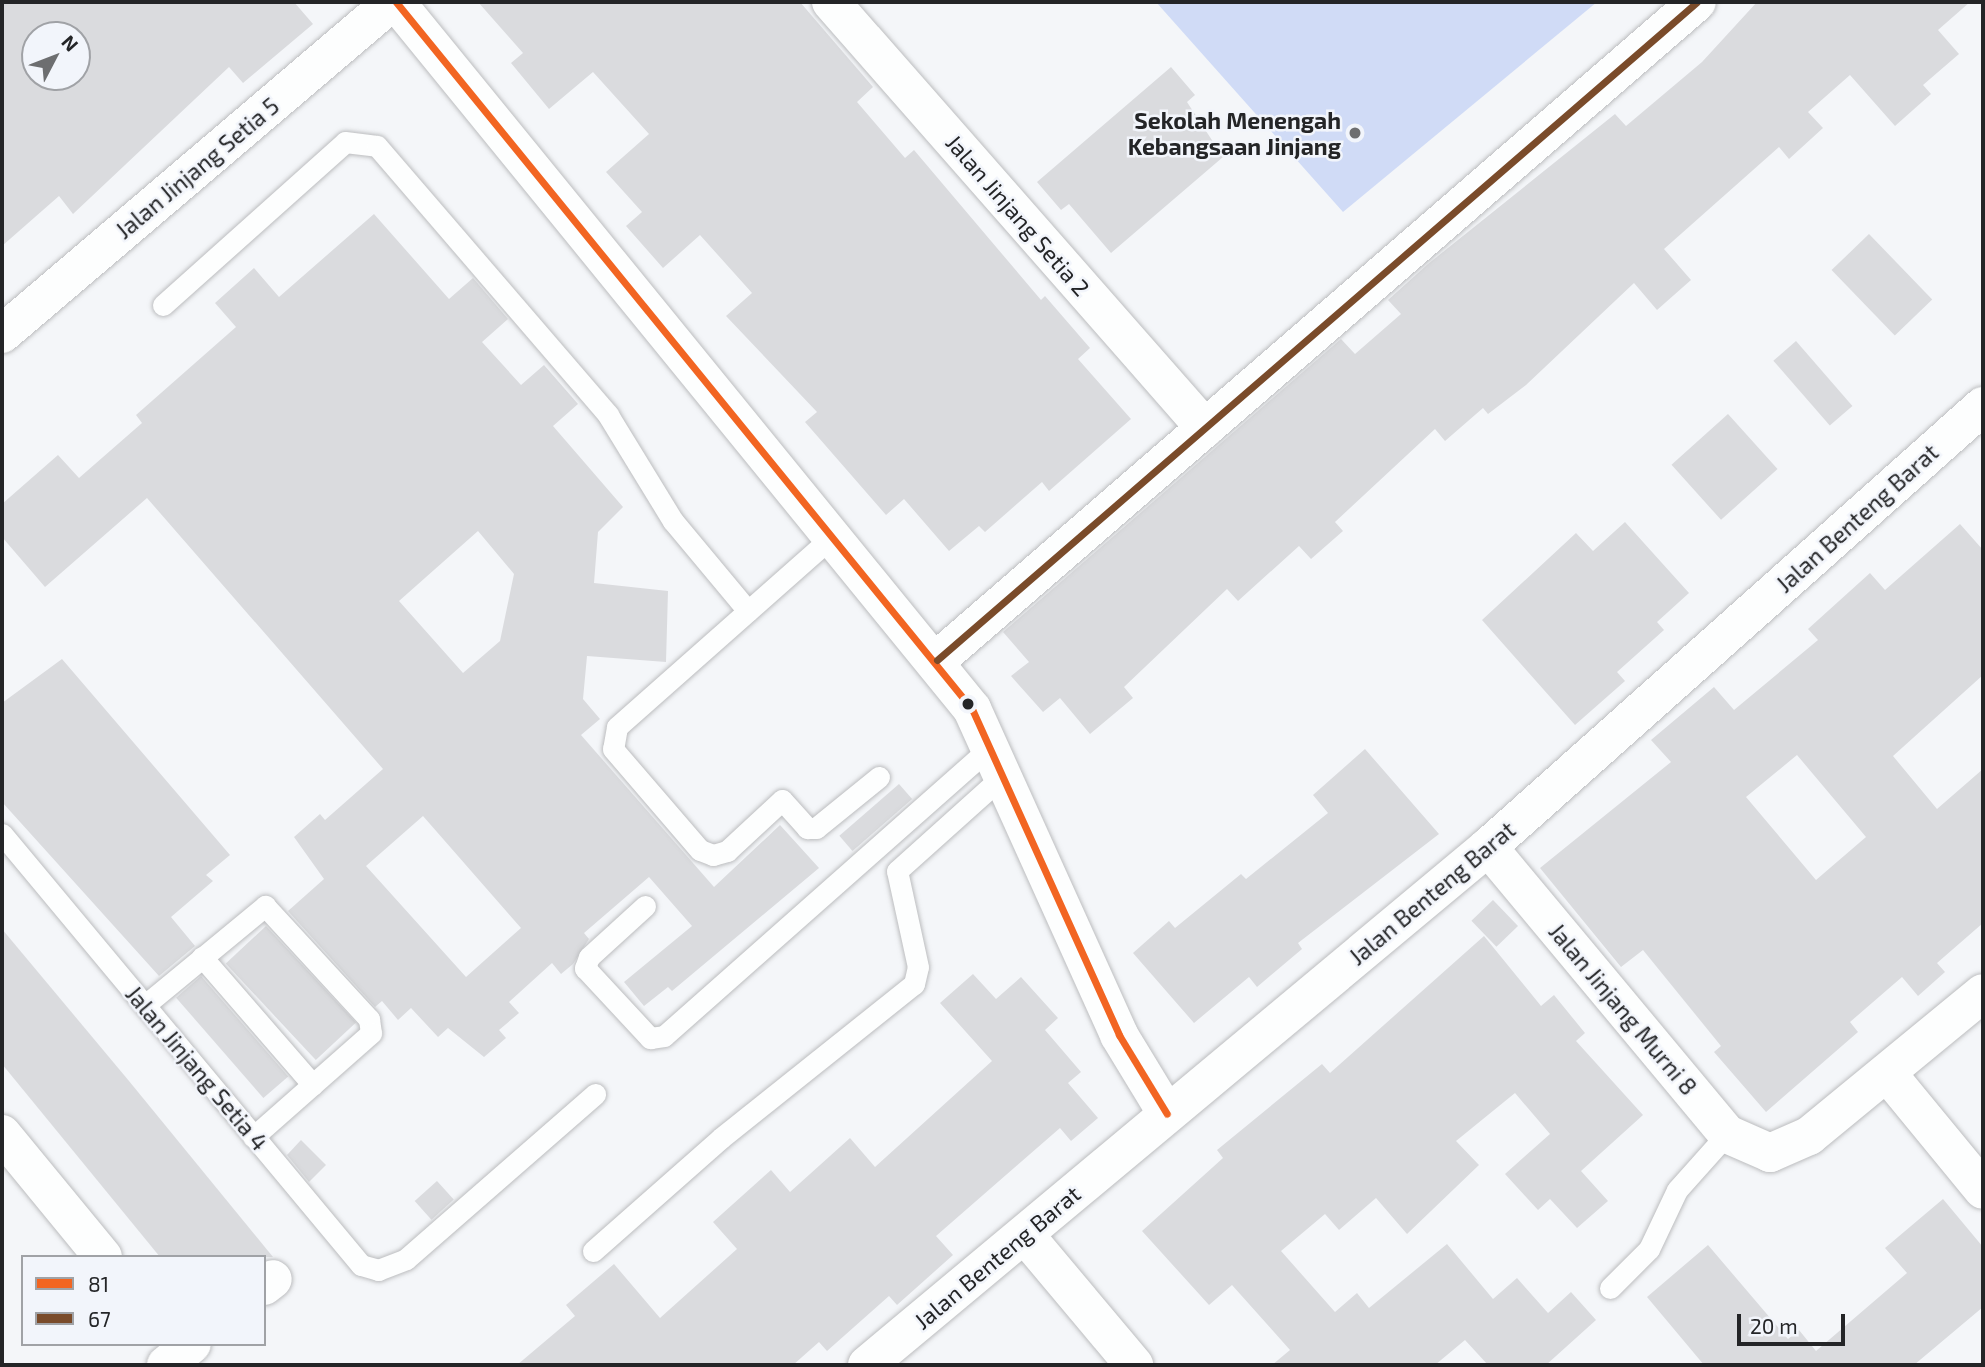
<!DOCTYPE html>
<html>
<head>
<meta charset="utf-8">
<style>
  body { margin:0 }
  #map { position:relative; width:1985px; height:1367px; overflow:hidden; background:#f4f6f9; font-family:"Exo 2",sans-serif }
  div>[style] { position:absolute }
  .green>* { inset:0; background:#d0dbf6 }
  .building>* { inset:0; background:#dadbde; transform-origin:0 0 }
  .roads { filter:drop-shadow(0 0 2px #bcbdbf) drop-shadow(0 0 2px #bcbdbf) }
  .lane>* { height:21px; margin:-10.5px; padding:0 10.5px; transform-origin:10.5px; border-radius:10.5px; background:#fdfefe }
  .street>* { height:38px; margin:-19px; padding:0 19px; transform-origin:19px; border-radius:19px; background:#fdfefe }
  .bus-1>* { height:7px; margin:-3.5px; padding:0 3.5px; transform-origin:3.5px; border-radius:3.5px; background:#f26522 }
  .bus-2>* { height:7px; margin:-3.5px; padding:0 3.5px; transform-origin:3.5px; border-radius:3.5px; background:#7a4b2a }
  .dots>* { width:19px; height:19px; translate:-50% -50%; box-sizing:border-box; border:4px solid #f2f5fb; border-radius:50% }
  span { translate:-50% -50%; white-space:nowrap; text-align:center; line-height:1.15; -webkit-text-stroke:5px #f2f5fb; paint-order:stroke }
  .poi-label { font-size:23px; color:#242527; font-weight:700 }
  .right { translate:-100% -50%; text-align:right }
  .street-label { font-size:23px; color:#242527 }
  .frame { position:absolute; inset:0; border:4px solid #242527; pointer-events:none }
  .legend { position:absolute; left:21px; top:1255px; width:245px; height:91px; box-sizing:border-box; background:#f2f5fb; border:2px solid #a0a2a6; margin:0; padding:9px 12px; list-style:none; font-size:21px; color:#242527 }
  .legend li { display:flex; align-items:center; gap:14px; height:35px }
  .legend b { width:35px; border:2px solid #a0a2a6 }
  .north { position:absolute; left:21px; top:21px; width:70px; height:70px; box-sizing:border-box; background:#f2f5fb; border:2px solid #a0a2a6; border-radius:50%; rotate:48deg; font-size:19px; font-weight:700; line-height:28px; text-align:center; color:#242527 }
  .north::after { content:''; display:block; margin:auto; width:24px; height:32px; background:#6d6e70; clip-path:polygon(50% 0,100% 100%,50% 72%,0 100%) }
  .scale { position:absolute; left:1737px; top:1314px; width:108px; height:32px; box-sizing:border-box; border:4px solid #242527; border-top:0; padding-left:9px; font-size:21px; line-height:24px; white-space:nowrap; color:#242527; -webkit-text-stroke:5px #f2f5fb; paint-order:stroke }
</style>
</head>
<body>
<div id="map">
  <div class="green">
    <div style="clip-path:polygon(1156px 2px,1597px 2px,1343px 212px)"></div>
  </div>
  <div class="building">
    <div style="clip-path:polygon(evenodd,2px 2px,294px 2px,313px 24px,243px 83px,229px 67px,73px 214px,59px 196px,2px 246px,2px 2px,35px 35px,77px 35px,77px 77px,35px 77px,35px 35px)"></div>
    <div style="clip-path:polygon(478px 2px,800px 2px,873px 87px,857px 102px,905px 158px,914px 150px,1041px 300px,1045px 296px,1090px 348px,1078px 359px,1131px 419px,1049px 491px,1042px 482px,985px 532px,979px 526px,949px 551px,904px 499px,886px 515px,805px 422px,817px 412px,726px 316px,752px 293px,700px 235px,663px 268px,626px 226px,642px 212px,606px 172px,649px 134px,593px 72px,549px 109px,511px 63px,523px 53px)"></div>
    <div style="clip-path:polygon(1757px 2px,1970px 2px,1938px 30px,1959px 54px,1923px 85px,1931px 94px,1895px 126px,1850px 75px,1808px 112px,1823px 128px,1789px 159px,1779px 147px,1664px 249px,1691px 280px,1657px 310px,1634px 283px,1526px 385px,1488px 414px,1483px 408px,1445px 441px,1435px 429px,1335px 522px,1343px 531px,1311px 559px,1299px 546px,1238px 601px,1227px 589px,1124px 687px,1133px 698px,1090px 734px,1060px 698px,1043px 712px,1011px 676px,1029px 662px,1003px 632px,1341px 339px,1355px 354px,1401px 314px,1388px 300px,1428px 264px,1615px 114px,1626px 126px,1702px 62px)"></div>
    <div style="clip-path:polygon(1171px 67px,1195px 95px,1187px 102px,1223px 157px,1111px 253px,1069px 204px,1061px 210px,1037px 182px)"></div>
    <div style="clip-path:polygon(evenodd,374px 214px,449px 299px,473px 278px,508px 319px,482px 342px,521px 385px,544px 365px,578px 404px,553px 426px,623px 507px,598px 532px,594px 583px,668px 591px,666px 662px,587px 656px,583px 699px,600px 719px,581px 735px,714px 887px,780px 825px,819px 868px,672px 991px,668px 987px,644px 1006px,624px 982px,692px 926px,649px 877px,584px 933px,589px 939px,573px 964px,561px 974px,552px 963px,509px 1002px,519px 1013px,499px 1030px,506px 1038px,484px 1057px,448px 1028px,438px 1037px,411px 1008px,398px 1020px,382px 1001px,375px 1007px,288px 911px,324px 879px,294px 837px,320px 814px,325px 820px,383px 769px,147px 498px,45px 587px,2px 537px,2px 504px,58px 455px,79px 478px,142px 423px,136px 415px,236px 327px,215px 303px,254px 268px,279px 297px,374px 214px,478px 531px,514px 574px,500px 641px,463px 673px,399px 601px,478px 531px,374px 214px,423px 816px,521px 928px,466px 977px,366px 866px,423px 816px)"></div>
    <div style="left:1869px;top:234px;width:91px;height:52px;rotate:46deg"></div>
    <div style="left:1796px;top:341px;width:86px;height:30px;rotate:49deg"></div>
    <div style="left:1728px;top:414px;width:74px;height:76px;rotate:48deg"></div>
    <div style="clip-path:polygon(1625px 522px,1689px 593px,1657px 622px,1664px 630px,1617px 672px,1625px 681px,1575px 725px,1482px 620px,1576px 533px,1593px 551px)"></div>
    <div style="clip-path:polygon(evenodd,1960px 524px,1983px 550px,1983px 675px,1893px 756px,1937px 809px,1983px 769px,1983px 923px,1937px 963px,1945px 972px,1918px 996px,1902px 977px,1850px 1022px,1858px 1032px,1766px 1112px,1714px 1052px,1721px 1046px,1643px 950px,1621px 967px,1540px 868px,1671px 762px,1651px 740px,1714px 687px,1734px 710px,1818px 640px,1808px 629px,1870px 573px,1885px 590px,1960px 524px,1797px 755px,1866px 837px,1816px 880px,1746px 797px,1797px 755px)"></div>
    <div style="clip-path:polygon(62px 659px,230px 855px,206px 875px,213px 881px,171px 917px,195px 946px,159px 976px,2px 802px,2px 703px)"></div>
    <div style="clip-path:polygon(1365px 749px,1439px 834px,1298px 943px,1302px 949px,1257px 987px,1249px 977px,1194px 1023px,1133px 953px,1169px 921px,1175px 928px,1241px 874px,1246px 879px,1328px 813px,1313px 795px)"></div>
    <div style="left:899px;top:784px;width:20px;height:79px;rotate:49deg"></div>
    <div style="left:1493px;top:900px;width:36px;height:30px;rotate:46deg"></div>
    <div style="left:266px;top:926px;width:132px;height:55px;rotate:47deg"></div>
    <div style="clip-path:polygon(2px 929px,129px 1081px,273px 1257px,160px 1257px,2px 1064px)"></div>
    <div style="clip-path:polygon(1484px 936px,1541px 1006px,1554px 995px,1585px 1033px,1576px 1041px,1643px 1115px,1581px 1171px,1608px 1201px,1577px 1228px,1550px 1199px,1538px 1210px,1505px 1174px,1550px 1134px,1515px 1093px,1456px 1141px,1479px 1165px,1407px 1234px,1376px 1198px,1339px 1230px,1325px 1214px,1281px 1251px,1335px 1312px,1357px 1293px,1369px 1308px,1447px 1244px,1493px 1299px,1517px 1278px,1548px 1313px,1571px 1292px,1596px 1320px,1546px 1365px,1488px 1365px,1465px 1340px,1435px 1365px,1272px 1365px,1290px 1350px,1232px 1285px,1209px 1305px,1142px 1231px,1223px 1158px,1217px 1150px,1322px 1064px,1330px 1073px)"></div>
    <div style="clip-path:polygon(973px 974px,996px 999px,1021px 977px,1058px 1018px,1045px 1030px,1081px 1072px,1068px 1083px,1098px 1118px,1071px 1141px,1060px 1128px,936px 1236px,953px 1255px,897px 1305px,889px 1296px,827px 1351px,819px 1342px,793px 1365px,517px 1365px,575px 1316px,566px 1305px,614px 1264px,660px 1318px,737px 1249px,713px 1222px,771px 1170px,790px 1192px,850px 1138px,875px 1167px,992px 1061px,940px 1003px)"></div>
    <div style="left:201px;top:976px;width:133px;height:33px;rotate:49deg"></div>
    <div style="clip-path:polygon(301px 1140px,326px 1165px,309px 1182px,287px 1155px)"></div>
    <div style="left:437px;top:1181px;width:25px;height:30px;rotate:48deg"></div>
    <div style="clip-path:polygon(1943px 1199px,1983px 1247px,1983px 1307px,1914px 1365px,1704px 1365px,1647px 1297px,1708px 1245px,1788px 1339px,1799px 1330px,1816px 1351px,1907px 1273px,1885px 1248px)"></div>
  </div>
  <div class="roads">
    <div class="lane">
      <div style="left:163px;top:305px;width:244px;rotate:-41.8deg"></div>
      <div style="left:345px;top:142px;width:32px;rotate:7deg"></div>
      <div style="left:377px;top:146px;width:355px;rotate:49.3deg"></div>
      <div style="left:608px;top:415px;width:124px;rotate:58.5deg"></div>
      <div style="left:673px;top:521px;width:117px;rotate:50.2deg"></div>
      <div style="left:834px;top:535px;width:290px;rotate:138.5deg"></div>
      <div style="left:617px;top:727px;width:22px;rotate:100deg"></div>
      <div style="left:613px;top:749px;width:133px;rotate:49.3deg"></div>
      <div style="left:700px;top:850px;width:14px;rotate:21deg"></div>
      <div style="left:713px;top:855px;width:15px;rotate:-16deg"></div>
      <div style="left:727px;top:851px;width:75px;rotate:-42.8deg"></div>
      <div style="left:782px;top:800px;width:38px;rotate:48deg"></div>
      <div style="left:807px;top:828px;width:9px"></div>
      <div style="left:816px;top:828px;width:81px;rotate:-39deg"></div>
      <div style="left:2px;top:834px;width:561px;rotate:50.21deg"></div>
      <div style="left:361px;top:1265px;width:18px;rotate:16deg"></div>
      <div style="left:378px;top:1270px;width:30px;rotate:-21deg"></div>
      <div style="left:406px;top:1259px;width:251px;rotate:-41.1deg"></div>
      <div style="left:645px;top:906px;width:76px;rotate:137.7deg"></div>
      <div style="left:589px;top:957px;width:12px;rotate:110deg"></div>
      <div style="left:585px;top:968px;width:96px;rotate:47.1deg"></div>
      <div style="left:650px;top:1038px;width:14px;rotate:-8deg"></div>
      <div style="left:664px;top:1036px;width:435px;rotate:-41.5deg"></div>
      <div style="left:202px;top:957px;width:169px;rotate:49.1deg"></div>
      <div style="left:145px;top:1005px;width:156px;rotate:-39.5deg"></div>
      <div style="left:265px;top:906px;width:154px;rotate:47.4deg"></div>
      <div style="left:369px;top:1019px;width:14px;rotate:82deg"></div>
      <div style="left:371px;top:1033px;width:157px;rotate:138.6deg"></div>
      <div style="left:593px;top:1251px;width:171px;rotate:-41.4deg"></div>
      <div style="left:721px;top:1138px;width:247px;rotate:-38.6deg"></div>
      <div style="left:914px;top:984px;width:17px;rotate:-77deg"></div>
      <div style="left:918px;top:967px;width:98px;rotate:-102.3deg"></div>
      <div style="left:897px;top:871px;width:142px;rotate:-41.9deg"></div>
      <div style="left:1610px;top:1288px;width:55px;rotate:-45deg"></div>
      <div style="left:1649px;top:1249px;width:65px;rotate:-64.6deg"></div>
      <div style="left:1677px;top:1190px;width:75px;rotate:-48.2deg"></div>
    </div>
    <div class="street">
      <div style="left:396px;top:2px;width:912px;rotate:50.83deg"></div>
      <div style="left:972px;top:709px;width:358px;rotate:65.7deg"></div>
      <div style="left:1119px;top:1035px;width:92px;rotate:58.7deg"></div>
      <div style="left:831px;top:2px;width:567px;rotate:48.72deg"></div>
      <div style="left:2px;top:334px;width:512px;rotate:-40.41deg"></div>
      <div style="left:937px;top:660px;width:1005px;rotate:-40.89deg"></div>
      <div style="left:1488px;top:847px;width:373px;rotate:50.2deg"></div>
      <div style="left:1727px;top:1134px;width:47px;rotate:23.8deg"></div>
      <div style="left:1770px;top:1153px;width:43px;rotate:-23.6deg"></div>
      <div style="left:1809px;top:1136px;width:225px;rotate:-39.4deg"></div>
      <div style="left:1887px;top:1073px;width:151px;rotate:50.6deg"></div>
      <div style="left:2px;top:1134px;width:159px;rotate:50.6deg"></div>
      <div style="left:1025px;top:1235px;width:170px;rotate:50deg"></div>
      <div style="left:264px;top:1286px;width:11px;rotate:-38deg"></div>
      <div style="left:166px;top:1365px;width:33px;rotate:-39deg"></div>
      <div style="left:867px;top:1365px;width:809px;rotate:-39.83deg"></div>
      <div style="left:1488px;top:847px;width:663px;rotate:-41.7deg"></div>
    </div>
  </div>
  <div class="bus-1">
    <div style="left:396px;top:2px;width:912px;rotate:50.83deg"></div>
    <div style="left:972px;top:709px;width:358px;rotate:65.7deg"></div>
    <div style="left:1119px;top:1035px;width:92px;rotate:58.7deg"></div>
  </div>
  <div class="bus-2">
    <div style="left:937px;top:660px;width:1005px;rotate:-40.89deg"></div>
  </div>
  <div class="dots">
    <div style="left:1355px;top:133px;background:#6d6e70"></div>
    <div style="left:968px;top:704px;background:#242527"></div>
  </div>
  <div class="poi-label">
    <span class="right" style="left:1341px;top:133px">Sekolah Menengah<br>Kebangsaan Jinjang</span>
  </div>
  <div class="street-label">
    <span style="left:197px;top:168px;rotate:-40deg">Jalan Jinjang Setia 5</span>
    <span style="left:1018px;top:215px;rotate:49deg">Jalan Jinjang Setia 2</span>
    <span style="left:1857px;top:518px;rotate:-42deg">Jalan Benteng Barat</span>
    <span style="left:1432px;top:893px;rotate:-40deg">Jalan Benteng Barat</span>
    <span style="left:1623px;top:1009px;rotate:50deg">Jalan Jinjang Murni 8</span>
    <span style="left:197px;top:1068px;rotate:50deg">Jalan Jinjang Setia 4</span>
    <span style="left:997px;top:1257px;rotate:-40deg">Jalan Benteng Barat</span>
  </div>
  <div class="frame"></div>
  <ul class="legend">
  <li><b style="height:9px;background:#f26522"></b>81</li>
  <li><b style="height:9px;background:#7a4b2a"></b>67</li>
  </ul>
  <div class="north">N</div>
  <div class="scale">20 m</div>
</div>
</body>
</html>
